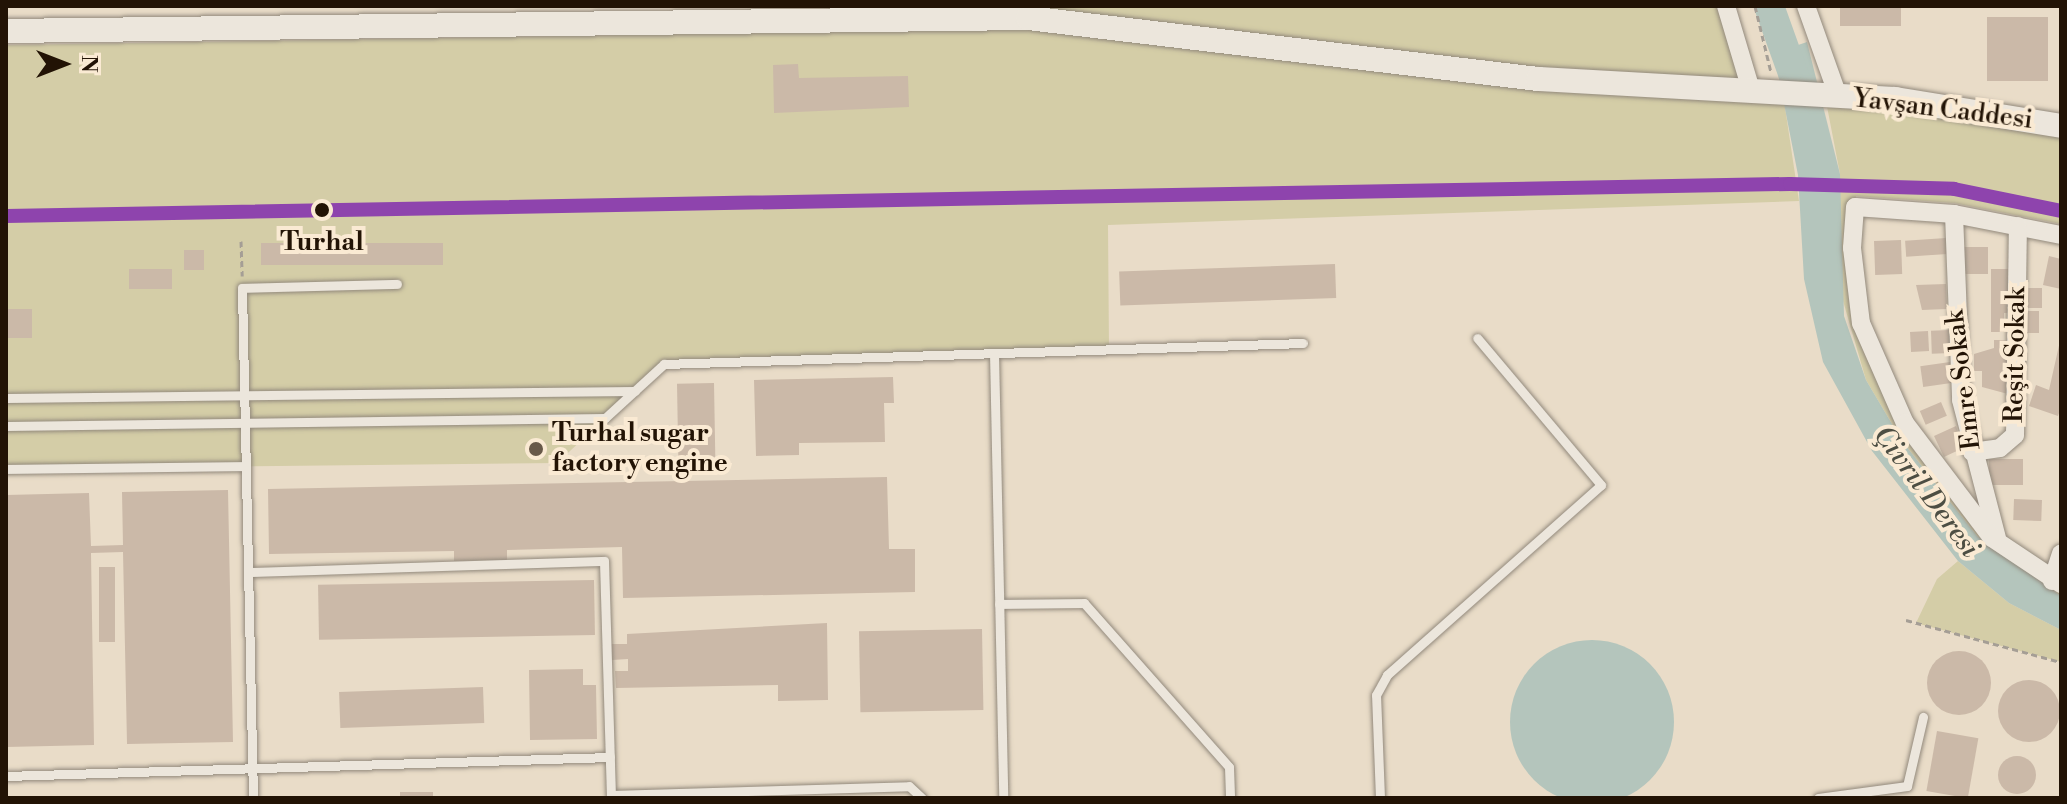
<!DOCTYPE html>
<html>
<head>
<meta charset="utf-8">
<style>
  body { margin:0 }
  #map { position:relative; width:2067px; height:804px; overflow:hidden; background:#e9dcc8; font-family:"Libre Bodoni",serif }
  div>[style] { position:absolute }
  .green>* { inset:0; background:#d4cda7 }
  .water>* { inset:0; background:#b4c5bc }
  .round { border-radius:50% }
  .river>* { height:30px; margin:-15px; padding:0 15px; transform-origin:15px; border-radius:15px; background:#b4c5bc }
  .building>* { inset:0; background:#cbb9a8; transform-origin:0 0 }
  .path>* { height:3px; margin-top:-1.5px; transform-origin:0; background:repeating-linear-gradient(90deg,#a59e95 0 6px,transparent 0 10px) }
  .roads { filter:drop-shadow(0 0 2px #92897c) drop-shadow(0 0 2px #92897c) }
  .lane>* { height:9px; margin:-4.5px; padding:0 4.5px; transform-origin:4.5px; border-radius:4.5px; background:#ece6dc }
  .street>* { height:18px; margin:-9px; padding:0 9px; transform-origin:9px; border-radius:9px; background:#ece6dc }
  .secondary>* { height:24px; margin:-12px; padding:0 12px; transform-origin:12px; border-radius:12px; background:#ece6dc }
  .rail-1>* { height:14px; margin:-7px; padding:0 7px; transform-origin:7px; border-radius:7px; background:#8e44ad }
  .dots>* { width:22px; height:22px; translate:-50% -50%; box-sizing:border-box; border:4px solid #faead3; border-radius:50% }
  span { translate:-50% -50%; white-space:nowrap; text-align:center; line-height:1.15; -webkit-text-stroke:8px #faead3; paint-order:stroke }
  .street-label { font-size:26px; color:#221305 }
  .stop-label { font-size:26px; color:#221305; font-weight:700 }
  .poi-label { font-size:26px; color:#221305; font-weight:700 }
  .left { translate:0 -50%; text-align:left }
  .water-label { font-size:28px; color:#4d4e43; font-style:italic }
  .frame { position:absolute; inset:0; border:8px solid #221305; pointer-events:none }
  .north { position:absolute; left:24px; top:24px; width:80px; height:80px; -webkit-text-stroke:6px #faead3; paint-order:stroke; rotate:90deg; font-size:22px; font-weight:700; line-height:32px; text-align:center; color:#221305 }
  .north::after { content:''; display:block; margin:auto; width:28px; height:36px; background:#221305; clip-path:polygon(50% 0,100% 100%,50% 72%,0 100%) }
</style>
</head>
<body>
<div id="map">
  <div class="green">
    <div style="clip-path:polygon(895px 6px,1726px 6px,1752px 93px,1783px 94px,1799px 201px,1108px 225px,1109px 350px,664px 364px,557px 463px,6px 469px,6px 45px,742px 33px,894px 17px)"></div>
    <div style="clip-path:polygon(1825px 96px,2061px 126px,2061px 224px,1954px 203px,1856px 196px,1852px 248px,1884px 387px,1992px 538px,2061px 584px,2061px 596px,1977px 536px,1902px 441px,1866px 380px,1839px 287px,1840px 174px)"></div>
    <div style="clip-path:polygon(1958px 561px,2009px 603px,2061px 630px,2061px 662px,1916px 623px,1937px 579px)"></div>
  </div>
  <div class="water">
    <div style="clip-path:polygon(1807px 42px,1840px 174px,1844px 316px,1866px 380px,1902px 441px,1977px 536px,2061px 596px,2061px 630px,2009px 603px,1958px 561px,1872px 451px,1823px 362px,1804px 279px,1798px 175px,1774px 53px)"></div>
    <div class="round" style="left:1510px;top:640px;width:164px;height:164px"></div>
  </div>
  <div class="river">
    <div style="left:1769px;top:6px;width:86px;rotate:70.3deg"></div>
  </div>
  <div class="building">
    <div style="left:1840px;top:6px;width:61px;height:20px"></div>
    <div style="left:1987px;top:17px;width:61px;height:64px"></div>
    <div style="clip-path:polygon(798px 64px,799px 78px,908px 76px,909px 107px,774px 113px,773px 65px)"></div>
    <div style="left:1946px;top:238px;width:16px;height:41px;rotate:86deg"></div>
    <div style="left:1901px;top:240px;width:34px;height:27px;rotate:88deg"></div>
    <div style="left:443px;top:243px;width:22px;height:182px;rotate:90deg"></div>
    <div style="left:1988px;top:247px;width:27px;height:27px;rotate:90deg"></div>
    <div style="left:184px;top:250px;width:20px;height:20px"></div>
    <div style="clip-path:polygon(2049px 256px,2061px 259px,2061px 289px,2043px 285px)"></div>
    <div style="left:1335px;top:264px;width:34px;height:216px;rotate:88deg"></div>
    <div style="left:172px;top:269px;width:20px;height:43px;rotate:90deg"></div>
    <div style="clip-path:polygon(1991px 269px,2012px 269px,2013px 313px,2004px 313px,2004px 332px,1991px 332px)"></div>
    <div style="clip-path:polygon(1946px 284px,1947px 309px,1922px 310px,1916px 285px)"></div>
    <div style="left:2024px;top:288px;width:18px;height:20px"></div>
    <div style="left:6px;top:309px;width:26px;height:29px"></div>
    <div style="left:2025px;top:311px;width:14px;height:22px"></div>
    <div style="left:1950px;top:330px;width:23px;height:19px;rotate:88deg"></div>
    <div style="left:1928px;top:331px;width:20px;height:18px;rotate:87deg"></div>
    <div style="clip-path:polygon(1994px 340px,2008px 340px,2008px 394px,1982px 387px,1982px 371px,1974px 371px,1974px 354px,1994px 348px)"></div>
    <div style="clip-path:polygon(2060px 341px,2061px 407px,2058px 416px,2029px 406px,2036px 385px,2049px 390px)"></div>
    <div style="left:1950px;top:362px;width:21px;height:30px;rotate:82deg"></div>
    <div style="clip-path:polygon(893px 377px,894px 403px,884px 403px,885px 442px,799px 443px,799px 455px,756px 456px,754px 380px)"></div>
    <div style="left:714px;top:383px;width:91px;height:37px;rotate:89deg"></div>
    <div style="left:1941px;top:402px;width:15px;height:23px;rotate:67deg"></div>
    <div style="clip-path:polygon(1956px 426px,1963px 448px,1944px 457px,1934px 436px)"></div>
    <div style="left:1989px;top:459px;width:34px;height:26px"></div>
    <div style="clip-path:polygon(887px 477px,889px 549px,915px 549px,915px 592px,623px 598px,622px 547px,507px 550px,507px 560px,454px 561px,454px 551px,269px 554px,268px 489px)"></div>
    <div style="clip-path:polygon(228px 490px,233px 742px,127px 744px,123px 552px,91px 553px,94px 745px,6px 747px,6px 495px,89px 493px,91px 546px,123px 545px,122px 492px)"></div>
    <div style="left:2014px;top:499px;width:28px;height:21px;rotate:2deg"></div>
    <div style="left:99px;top:567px;width:16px;height:75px"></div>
    <div style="left:594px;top:580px;width:55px;height:276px;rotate:89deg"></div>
    <div style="clip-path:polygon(827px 623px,828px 700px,778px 701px,778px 685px,616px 688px,615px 671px,628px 671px,628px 659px,612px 660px,611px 644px,627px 644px,627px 634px)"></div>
    <div style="left:982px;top:629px;width:81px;height:123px;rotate:89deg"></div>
    <div class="round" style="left:1927px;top:651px;width:64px;height:64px"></div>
    <div style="clip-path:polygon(583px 669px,583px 685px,596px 685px,597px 739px,530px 740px,529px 670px)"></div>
    <div class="round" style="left:1998px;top:680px;width:62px;height:62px"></div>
    <div style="left:483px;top:687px;width:36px;height:144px;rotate:88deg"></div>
    <div style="left:1937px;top:731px;width:42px;height:61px;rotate:10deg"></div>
    <div class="round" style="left:1998px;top:756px;width:38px;height:38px"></div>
    <div style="left:400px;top:792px;width:33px;height:6px"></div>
  </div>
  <div class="path">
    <div style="left:1755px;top:6px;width:68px;rotate:76.4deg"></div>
    <div style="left:241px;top:241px;width:35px;rotate:88deg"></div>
    <div style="left:1906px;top:620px;width:161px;rotate:15.2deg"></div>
  </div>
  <div class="roads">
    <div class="lane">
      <div style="left:994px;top:353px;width:445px;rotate:88.8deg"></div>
      <div style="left:6px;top:398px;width:629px;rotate:-0.64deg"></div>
      <div style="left:6px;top:426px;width:599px;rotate:-0.77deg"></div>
      <div style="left:605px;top:418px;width:80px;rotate:-42.5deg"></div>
      <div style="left:664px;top:364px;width:639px;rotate:-1.88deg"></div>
      <div style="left:6px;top:469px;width:240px;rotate:-0.7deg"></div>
      <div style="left:248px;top:572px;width:356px;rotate:-1.8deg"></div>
      <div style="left:604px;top:561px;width:234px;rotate:88.3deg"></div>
      <div style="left:611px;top:795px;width:298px;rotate:-1.7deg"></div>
      <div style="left:909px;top:786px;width:18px;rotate:43deg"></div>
      <div style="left:999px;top:604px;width:85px;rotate:-0.7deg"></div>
      <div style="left:1084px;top:603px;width:219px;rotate:48.5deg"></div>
      <div style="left:1229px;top:767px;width:31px;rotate:88deg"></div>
      <div style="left:6px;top:776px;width:604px;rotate:-1.8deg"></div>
      <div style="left:253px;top:798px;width:510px;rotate:-91.24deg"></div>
      <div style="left:242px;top:288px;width:155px;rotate:-1.5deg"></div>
      <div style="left:1380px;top:798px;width:103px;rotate:-92.2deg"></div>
      <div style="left:1376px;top:695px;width:23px;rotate:-61deg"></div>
      <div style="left:1387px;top:675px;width:286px;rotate:-41.6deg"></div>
      <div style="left:1601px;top:485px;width:192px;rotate:-130.1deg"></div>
      <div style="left:1818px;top:798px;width:90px;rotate:-7.7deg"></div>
      <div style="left:1907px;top:786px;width:71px;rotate:-76.9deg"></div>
    </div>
    <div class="street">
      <div style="left:1726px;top:6px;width:91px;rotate:73.4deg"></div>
      <div style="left:1806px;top:6px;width:96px;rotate:70.4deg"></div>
      <div style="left:1954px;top:214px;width:186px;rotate:87.8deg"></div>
      <div style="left:1961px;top:400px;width:143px;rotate:75.4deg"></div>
      <div style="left:2061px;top:235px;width:109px;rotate:-168.9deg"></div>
      <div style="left:1954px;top:214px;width:99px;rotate:-176deg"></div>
      <div style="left:1855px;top:207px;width:41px;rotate:94.2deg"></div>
      <div style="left:1852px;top:248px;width:76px;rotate:83.2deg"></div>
      <div style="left:1861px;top:323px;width:109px;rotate:66.3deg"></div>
      <div style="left:1905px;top:423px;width:144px;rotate:52.9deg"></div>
      <div style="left:1992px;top:538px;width:83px;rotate:33.7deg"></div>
      <div style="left:1972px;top:452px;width:28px;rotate:-8deg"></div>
      <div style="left:2000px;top:448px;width:20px;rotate:-41deg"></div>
      <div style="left:2015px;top:435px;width:209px;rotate:-89.2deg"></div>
      <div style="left:2052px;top:581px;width:29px;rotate:-72deg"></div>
    </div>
    <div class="secondary">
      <div style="left:6px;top:31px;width:1022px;rotate:-0.73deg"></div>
      <div style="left:1028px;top:18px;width:514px;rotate:6.82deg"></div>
      <div style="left:1538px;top:79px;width:358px;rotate:3.2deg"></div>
      <div style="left:1895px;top:99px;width:168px;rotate:9.2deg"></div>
    </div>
  </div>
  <div class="rail-1">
    <div style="left:6px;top:216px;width:1784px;rotate:-1.03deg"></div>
    <div style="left:1790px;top:184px;width:164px;rotate:1.7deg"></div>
    <div style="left:1954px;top:189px;width:109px;rotate:11.6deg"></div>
  </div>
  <div class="dots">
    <div style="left:322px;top:210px;background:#221305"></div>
    <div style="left:536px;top:449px;background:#685949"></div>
  </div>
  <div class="street-label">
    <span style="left:1943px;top:110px;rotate:7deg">Yavşan Caddesi</span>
    <span style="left:2016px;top:355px;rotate:-89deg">Reşit Sokak</span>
    <span style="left:1964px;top:380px;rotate:-97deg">Emre Sokak</span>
  </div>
  <div class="stop-label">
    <span style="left:322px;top:243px">Turhal</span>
  </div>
  <div class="poi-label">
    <span class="left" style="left:552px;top:449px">Turhal sugar<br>factory engine</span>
  </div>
  <div class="water-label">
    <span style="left:1926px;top:492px;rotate:53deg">Çivril Deresi</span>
  </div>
  <div class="frame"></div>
  <div class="north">N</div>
</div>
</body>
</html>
